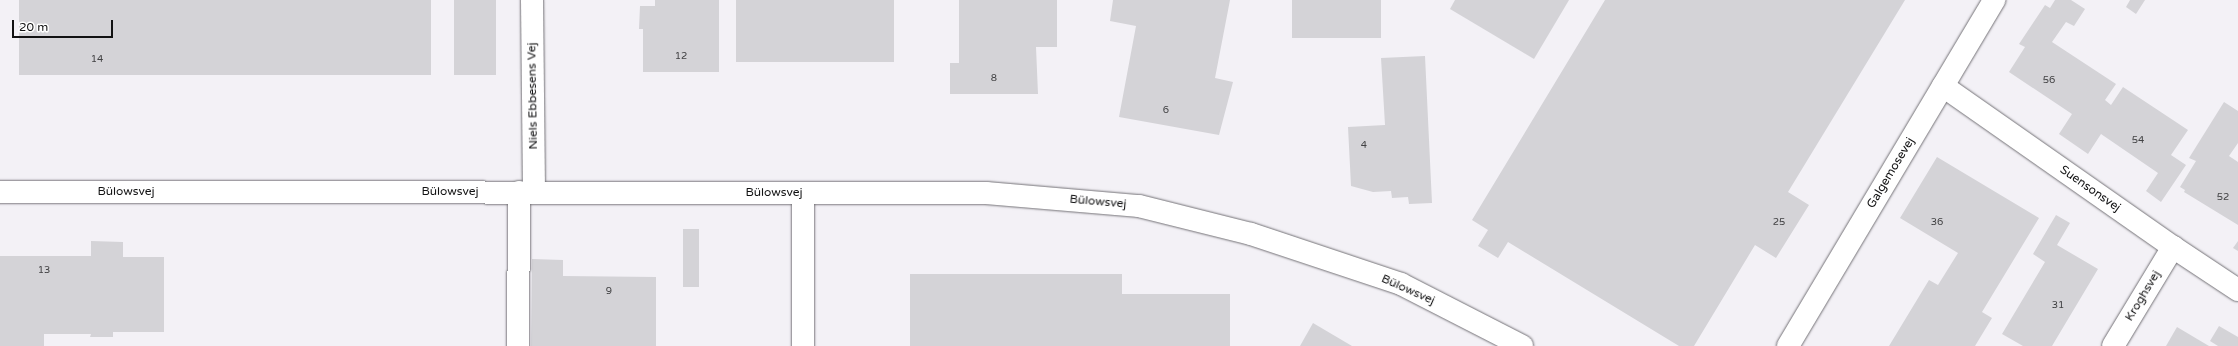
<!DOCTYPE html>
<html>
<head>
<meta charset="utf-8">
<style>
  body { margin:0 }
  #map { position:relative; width:2238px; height:346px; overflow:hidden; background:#f3f1f6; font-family:"Varela Round",sans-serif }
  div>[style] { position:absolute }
  .building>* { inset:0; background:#d4d3d7; transform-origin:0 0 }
  .roads { filter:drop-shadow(0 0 1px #747277) drop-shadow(0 0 1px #747277) }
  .minor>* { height:22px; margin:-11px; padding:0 11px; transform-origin:11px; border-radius:11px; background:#fff }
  span { translate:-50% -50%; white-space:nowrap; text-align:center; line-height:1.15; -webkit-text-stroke:4px #fff; paint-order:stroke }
  .number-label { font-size:10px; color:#424244 }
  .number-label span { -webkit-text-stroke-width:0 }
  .street-label { font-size:12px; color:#121213 }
  .scale { position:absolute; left:12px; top:20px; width:101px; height:18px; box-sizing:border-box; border:2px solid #121213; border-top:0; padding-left:5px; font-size:12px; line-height:14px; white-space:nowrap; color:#121213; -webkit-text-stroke:3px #fff; paint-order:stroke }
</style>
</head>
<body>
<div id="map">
  <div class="building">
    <div style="left:19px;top:0;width:412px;height:75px"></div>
    <div style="left:454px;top:0;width:42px;height:75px"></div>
    <div style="clip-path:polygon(655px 0,719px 0,719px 72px,643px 72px,643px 29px,639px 29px,640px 6px,655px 6px)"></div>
    <div style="left:736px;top:0;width:158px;height:62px"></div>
    <div style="clip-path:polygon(959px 0,1057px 0,1057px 47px,1036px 47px,1038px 94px,950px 94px,950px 63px,959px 63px)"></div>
    <div style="clip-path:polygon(1113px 0,1230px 0,1215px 78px,1233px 82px,1219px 135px,1119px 117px,1136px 26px,1110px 21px)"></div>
    <div style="left:1292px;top:0;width:89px;height:38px"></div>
    <div style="clip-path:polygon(1455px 0,1569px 0,1534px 59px,1450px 9px)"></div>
    <div style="clip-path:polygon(1605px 0,1905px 0,1788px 192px,1809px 205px,1776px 258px,1755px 245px,1694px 346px,1679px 346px,1508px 242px,1498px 258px,1478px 246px,1488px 230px,1472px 220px)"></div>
    <div style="clip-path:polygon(2055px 0,2071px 0,2085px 9px,2074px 26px,2066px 22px,2052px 42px,2116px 84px,2105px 100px,2111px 105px,2123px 87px,2188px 130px,2171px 155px,2186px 165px,2161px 202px,2146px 191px,2158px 173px,2101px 134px,2088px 154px,2059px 134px,2072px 114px,2009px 72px,2025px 47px,2019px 44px,2045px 5px,2050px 8px)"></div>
    <div style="clip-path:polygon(2130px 0,2145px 0,2136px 14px,2126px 7px)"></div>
    <div style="clip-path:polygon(1425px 56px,1432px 203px,1409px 204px,1408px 197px,1392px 198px,1391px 191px,1373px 192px,1351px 186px,1348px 127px,1385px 125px,1381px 58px)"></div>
    <div style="clip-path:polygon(2224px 102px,2238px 111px,2238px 143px,2229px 156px,2238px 162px,2238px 225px,2184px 192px,2185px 190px,2180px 187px,2196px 161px,2189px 158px)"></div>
    <div style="clip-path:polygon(1937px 157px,2039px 218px,1982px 312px,1992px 318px,1975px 346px,1889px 346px,1929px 280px,1938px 285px,1958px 253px,1900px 218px)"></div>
    <div style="clip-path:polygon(2056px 215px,2070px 223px,2057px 245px,2098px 269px,2052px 346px,2023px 346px,2002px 334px,2045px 262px,2033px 254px)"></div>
    <div style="left:683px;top:229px;width:16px;height:58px"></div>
    <div style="clip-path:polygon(91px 241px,123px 242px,123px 257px,164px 257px,164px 332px,113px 332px,113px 337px,90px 337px,91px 334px,44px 334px,44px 346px,0 346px,0 256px,91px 256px)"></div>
    <div style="clip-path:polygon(2238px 241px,2238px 251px,2233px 248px)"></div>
    <div style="clip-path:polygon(532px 259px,563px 260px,563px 276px,656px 277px,656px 346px,531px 346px)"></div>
    <div style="clip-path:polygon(910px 274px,1122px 274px,1122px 294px,1230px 294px,1230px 346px,910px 346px)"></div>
    <div style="clip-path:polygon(1313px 323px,1352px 346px,1300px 346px)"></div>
    <div style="clip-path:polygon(2219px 326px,2238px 337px,2238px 346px,2218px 346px,2210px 341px)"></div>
    <div style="clip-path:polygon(2177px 327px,2209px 346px,2166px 346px)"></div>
  </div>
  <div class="roads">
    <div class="minor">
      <div style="left:532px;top:0;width:191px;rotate:89.4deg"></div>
      <div style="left:1943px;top:86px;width:281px;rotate:35deg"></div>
      <div style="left:2173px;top:247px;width:78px;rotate:33.5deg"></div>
      <div style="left:0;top:192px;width:986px;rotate:0.06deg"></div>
      <div style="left:986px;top:193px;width:154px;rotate:4.9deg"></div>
      <div style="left:1139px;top:206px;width:115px;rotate:14deg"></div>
      <div style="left:1251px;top:234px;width:158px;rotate:18.4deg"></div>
      <div style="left:1401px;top:284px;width:136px;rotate:27.1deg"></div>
      <div style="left:518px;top:346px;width:154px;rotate:-89.6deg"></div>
      <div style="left:803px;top:346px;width:153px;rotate:-90deg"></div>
      <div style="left:1788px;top:346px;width:403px;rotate:-59.2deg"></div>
      <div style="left:2113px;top:346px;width:116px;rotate:-58.8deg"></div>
    </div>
  </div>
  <div class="number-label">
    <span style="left:681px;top:57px">12</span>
    <span style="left:97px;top:60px">14</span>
    <span style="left:994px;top:79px">8</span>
    <span style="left:2049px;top:81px">56</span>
    <span style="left:1166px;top:111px">6</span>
    <span style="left:2138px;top:141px">54</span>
    <span style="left:1364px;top:146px">4</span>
    <span style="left:2223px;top:198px">52</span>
    <span style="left:1779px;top:223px">25</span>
    <span style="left:1937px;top:223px">36</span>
    <span style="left:44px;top:271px">13</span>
    <span style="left:609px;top:292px">9</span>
    <span style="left:2058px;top:306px">31</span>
  </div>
  <div class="street-label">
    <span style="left:533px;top:96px;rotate:-91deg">Niels Ebbesens Vej</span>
    <span style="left:1891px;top:173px;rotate:-59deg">Galgemosevej</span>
    <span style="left:2090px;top:189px;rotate:35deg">Suensonsvej</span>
    <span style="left:126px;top:192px">Bülowsvej</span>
    <span style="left:450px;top:192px">Bülowsvej</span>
    <span style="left:774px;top:193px">Bülowsvej</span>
    <span style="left:1098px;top:202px;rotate:5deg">Bülowsvej</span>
    <span style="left:1408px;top:290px;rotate:24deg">Bülowsvej</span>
    <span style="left:2143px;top:296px;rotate:-59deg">Kroghsvej</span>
  </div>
  <div class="scale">20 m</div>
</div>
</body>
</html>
